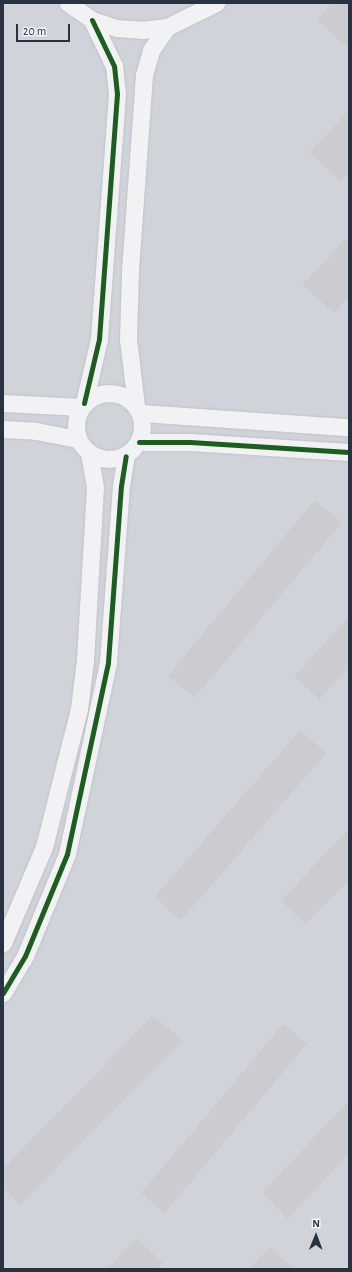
<!DOCTYPE html>
<html>
<head>
<meta charset="utf-8">
<style>
  body { margin:0 }
  #map { position:relative; width:352px; height:1272px; overflow:hidden; background:#e2e4e7; font-family:"Alegreya Sans",sans-serif }
  div>[style] { position:absolute }
  .built>* { inset:0; background:#d0d4da; transform-origin:0 0 }
  .building>* { inset:0; background:#cbcccf; transform-origin:0 0 }
  .roads { filter:drop-shadow(0 0 1px #c0c2c5) drop-shadow(0 0 1px #c0c2c5) }
  .street>* { height:17px; margin:-8.5px; padding:0 8.5px; transform-origin:8.5px; border-radius:8.5px; background:#f2f2f4 }
  .street>.ring { margin:-8.5px; padding:0; box-sizing:content-box; background:none; border:17px solid #f2f2f4; border-radius:50% }
  .cycleway>* { height:5px; margin:-2.5px; padding:0 2.5px; transform-origin:2.5px; border-radius:2.5px; background:#1b5e20 }
  span { translate:-50% -50%; white-space:nowrap; text-align:center; line-height:1.15; -webkit-text-stroke:4px #f0f3f7; paint-order:stroke }
  .frame { position:absolute; inset:0; border:4px solid #293241; pointer-events:none }
  .north { position:absolute; left:296px; top:1216px; width:40px; height:40px; -webkit-text-stroke:3px #f0f3f7; paint-order:stroke; rotate:1deg; font-size:11px; font-weight:700; line-height:16px; text-align:center; color:#293241 }
  .north::after { content:''; display:block; margin:auto; width:14px; height:18px; background:#293241; clip-path:polygon(50% 0,100% 100%,50% 72%,0 100%) }
  .scale { position:absolute; left:16px; top:24px; width:54px; height:18px; box-sizing:border-box; border:2px solid #293241; border-top:0; padding-left:5px; font-size:12px; line-height:14px; white-space:nowrap; color:#293241; -webkit-text-stroke:3px #f0f3f7; paint-order:stroke }
</style>
</head>
<body>
<div id="map">
  <div class="built">
    <div style="left:3px;top:3px;width:346px;height:1266px"></div>
  </div>
  <div class="building">
    <div style="clip-path:polygon(332px 3px,349px 3px,349px 49px,317px 19px)"></div>
    <div style="clip-path:polygon(349px 110px,349px 174px,341px 182px,310px 152px)"></div>
    <div style="clip-path:polygon(349px 235px,349px 296px,334px 313px,302px 285px)"></div>
    <div style="left:315px;top:500px;width:35px;height:229px;rotate:40deg"></div>
    <div style="clip-path:polygon(349px 617px,349px 667px,319px 699px,294px 676px)"></div>
    <div style="left:300px;top:730px;width:35px;height:222px;rotate:41deg"></div>
    <div style="clip-path:polygon(349px 828px,349px 880px,306px 925px,281px 901px)"></div>
    <div style="clip-path:polygon(152px 1016px,183px 1040px,20px 1205px,3px 1187px,3px 1169px)"></div>
    <div style="left:283px;top:1024px;width:31px;height:221px;rotate:40deg"></div>
    <div style="clip-path:polygon(349px 1100px,349px 1154px,287px 1219px,263px 1192px)"></div>
    <div style="clip-path:polygon(137px 1238px,163px 1263px,157px 1269px,107px 1269px)"></div>
    <div style="clip-path:polygon(270px 1247px,294px 1269px,249px 1269px)"></div>
  </div>
  <div class="roads">
    <div class="street">
      <div style="left:68px;top:3px;width:29px;rotate:35deg"></div>
      <div style="left:92px;top:20px;width:25px;rotate:18deg"></div>
      <div style="left:116px;top:28px;width:26px;rotate:4deg"></div>
      <div style="left:142px;top:30px;width:25px;rotate:-7deg"></div>
      <div style="left:167px;top:27px;width:55px;rotate:-26.1deg"></div>
      <div class="ring" style="left:76px;top:393px;width:49px;height:49px"></div>
      <div style="left:3px;top:403px;width:79px;rotate:2.9deg"></div>
      <div style="left:84px;top:403px;width:66px;rotate:-76.8deg"></div>
      <div style="left:99px;top:339px;width:246px;rotate:-85.8deg"></div>
      <div style="left:117px;top:94px;width:28px;rotate:-96deg"></div>
      <div style="left:114px;top:66px;width:51px;rotate:-115.6deg"></div>
      <div style="left:136px;top:406px;width:67px;rotate:-96.8deg"></div>
      <div style="left:128px;top:339px;width:69px;rotate:-88.3deg"></div>
      <div style="left:130px;top:270px;width:196px;rotate:-85.9deg"></div>
      <div style="left:144px;top:75px;width:26px;rotate:-74deg"></div>
      <div style="left:151px;top:50px;width:28px;rotate:-55deg"></div>
      <div style="left:141px;top:413px;width:208px;rotate:3.9deg"></div>
      <div style="left:3px;top:429px;width:33px;rotate:3deg"></div>
      <div style="left:36px;top:431px;width:42px;rotate:11deg"></div>
      <div style="left:139px;top:442px;width:51px"></div>
      <div style="left:190px;top:442px;width:159px;rotate:3.6deg"></div>
      <div style="left:3px;top:943px;width:104px;rotate:-66.9deg"></div>
      <div style="left:44px;top:847px;width:142px;rotate:-75.8deg"></div>
      <div style="left:79px;top:709px;width:49px;rotate:-83deg"></div>
      <div style="left:85px;top:660px;width:173px;rotate:-86.7deg"></div>
      <div style="left:95px;top:487px;width:34px;rotate:-100deg"></div>
      <div style="left:3px;top:993px;width:43px;rotate:-59.3deg"></div>
      <div style="left:25px;top:956px;width:110px;rotate:-67.6deg"></div>
      <div style="left:67px;top:854px;width:196px;rotate:-77.9deg"></div>
      <div style="left:108px;top:662px;width:176px;rotate:-85.8deg"></div>
      <div style="left:121px;top:486px;width:30px;rotate:-81deg"></div>
    </div>
  </div>
  <div class="cycleway">
    <div style="left:84px;top:403px;width:66px;rotate:-76.8deg"></div>
    <div style="left:99px;top:339px;width:246px;rotate:-85.8deg"></div>
    <div style="left:117px;top:94px;width:28px;rotate:-96deg"></div>
    <div style="left:114px;top:66px;width:51px;rotate:-115.6deg"></div>
    <div style="left:139px;top:442px;width:51px"></div>
    <div style="left:190px;top:442px;width:159px;rotate:3.6deg"></div>
    <div style="left:3px;top:993px;width:43px;rotate:-59.3deg"></div>
    <div style="left:25px;top:956px;width:110px;rotate:-67.6deg"></div>
    <div style="left:67px;top:854px;width:196px;rotate:-77.9deg"></div>
    <div style="left:108px;top:662px;width:176px;rotate:-85.8deg"></div>
    <div style="left:121px;top:486px;width:30px;rotate:-81deg"></div>
  </div>
  <div class="frame"></div>
  <div class="north">N</div>
  <div class="scale">20 m</div>
</div>
</body>
</html>
